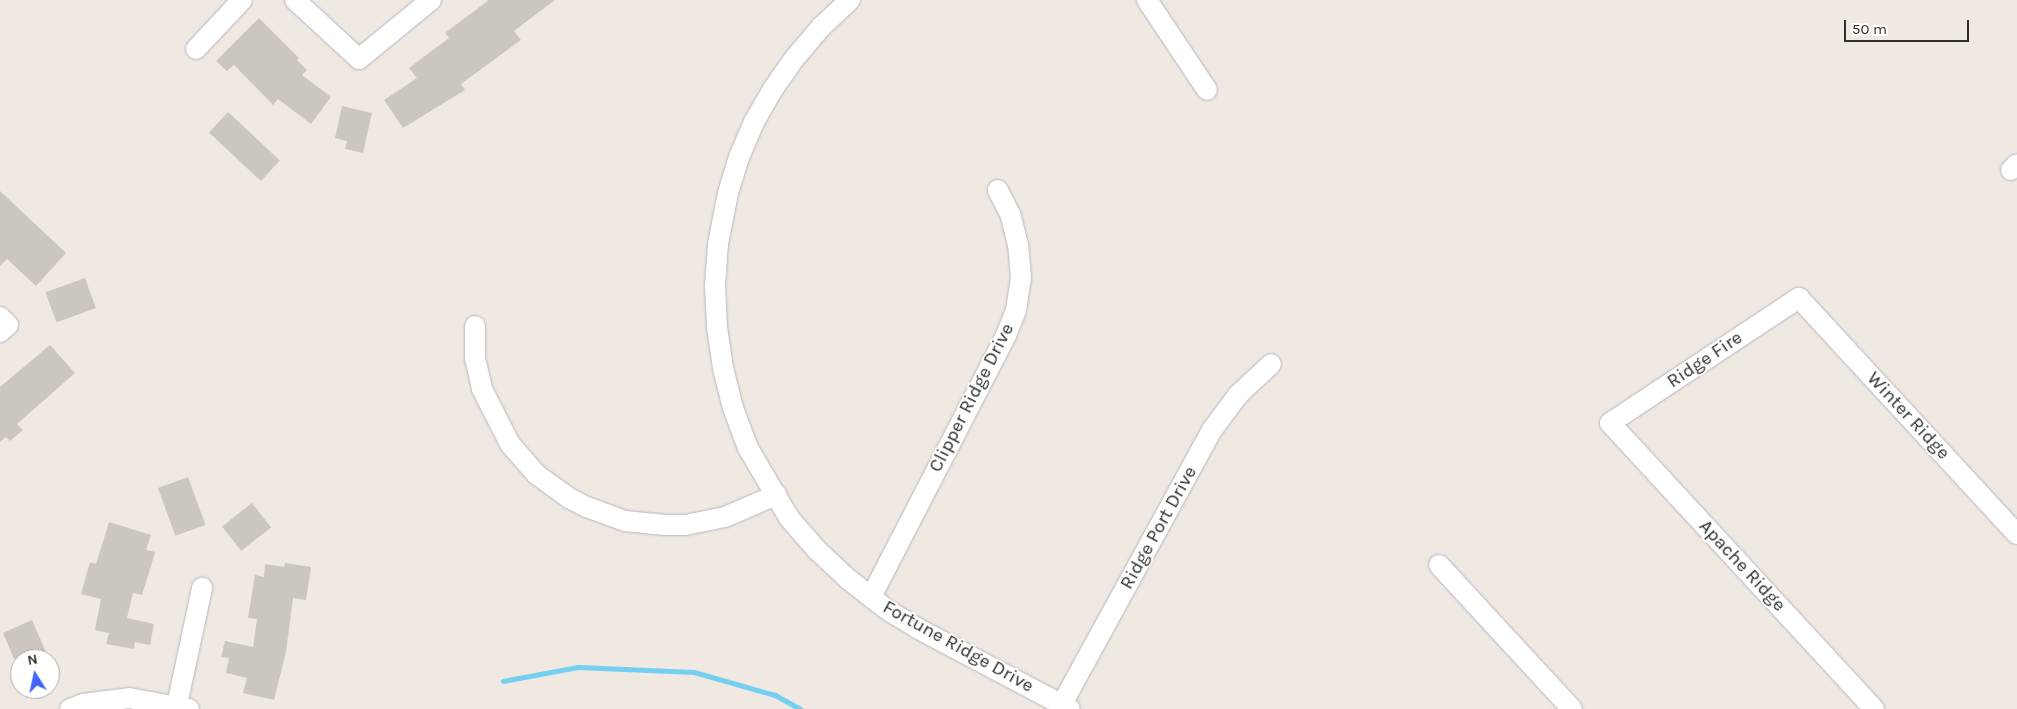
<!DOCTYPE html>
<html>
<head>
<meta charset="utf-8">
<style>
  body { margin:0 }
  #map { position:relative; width:2017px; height:709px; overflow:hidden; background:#efe9e1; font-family:Karla,sans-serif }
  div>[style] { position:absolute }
  .stream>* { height:5px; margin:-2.5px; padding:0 2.5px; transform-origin:2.5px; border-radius:2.5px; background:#75cff0 }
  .building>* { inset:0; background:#cbc7bf; transform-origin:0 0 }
  .roads { filter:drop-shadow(0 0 1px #b4b7c1) drop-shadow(0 0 1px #b4b7c1) }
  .minor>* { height:20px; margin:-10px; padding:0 10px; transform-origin:10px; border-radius:10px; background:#fff }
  span { translate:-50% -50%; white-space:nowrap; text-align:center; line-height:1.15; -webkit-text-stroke:4px #fff; paint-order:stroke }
  .street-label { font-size:19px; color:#2e2e2e }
  .north { position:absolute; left:10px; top:649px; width:50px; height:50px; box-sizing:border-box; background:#fff; border:1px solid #ababab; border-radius:50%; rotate:350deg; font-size:14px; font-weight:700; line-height:20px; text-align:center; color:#2e2e2e }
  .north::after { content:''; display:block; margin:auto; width:18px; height:22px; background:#4264fb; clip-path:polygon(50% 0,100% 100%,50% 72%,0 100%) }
  .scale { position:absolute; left:1844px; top:20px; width:125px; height:22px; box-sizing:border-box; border:2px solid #2e2e2e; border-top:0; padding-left:6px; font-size:15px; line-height:18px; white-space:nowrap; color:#2e2e2e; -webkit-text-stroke:4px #fff; paint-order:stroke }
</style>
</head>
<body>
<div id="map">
  <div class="stream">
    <div style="left:503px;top:681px;width:76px;rotate:-10.6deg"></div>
    <div style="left:578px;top:667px;width:116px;rotate:2.5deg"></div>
    <div style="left:694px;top:672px;width:84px;rotate:15.9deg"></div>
    <div style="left:775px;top:695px;width:29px;rotate:29deg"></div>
  </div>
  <div class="building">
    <div style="clip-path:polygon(489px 0,555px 0,514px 31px,521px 40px,461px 84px,465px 90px,403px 128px,384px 100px,417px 78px,409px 68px,449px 38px,445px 33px)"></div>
    <div style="clip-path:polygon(259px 18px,299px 58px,297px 60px,307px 70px,302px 75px,331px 97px,311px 124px,278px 99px,273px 105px,234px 65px,227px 71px,216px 61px)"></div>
    <div style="clip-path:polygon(342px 106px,372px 113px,363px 153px,345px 149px,347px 141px,335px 138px)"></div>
    <div style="left:228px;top:112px;width:71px;height:28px;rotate:43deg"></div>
    <div style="clip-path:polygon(0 191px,66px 253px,36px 286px,7px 259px,0 266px)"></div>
    <div style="left:85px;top:278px;width:32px;height:42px;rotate:70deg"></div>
    <div style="clip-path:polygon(50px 345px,75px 373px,17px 424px,23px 430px,10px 441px,6px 437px,0 442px,0 387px)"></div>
    <div style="left:188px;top:477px;width:51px;height:32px;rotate:70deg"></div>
    <div style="left:252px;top:503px;width:31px;height:38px;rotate:52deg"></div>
    <div style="clip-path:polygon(109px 522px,151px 535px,146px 550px,155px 552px,151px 566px,142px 595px,133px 593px,127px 618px,154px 624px,150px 645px,135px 642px,134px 649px,106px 644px,109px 633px,95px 630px,101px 599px,81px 594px,90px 562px,96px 564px)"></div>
    <div style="clip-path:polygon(285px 563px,311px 567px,306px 600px,293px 598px,286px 652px,274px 700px,243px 693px,247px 678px,226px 673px,229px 658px,221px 657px,225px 641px,253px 647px,257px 619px,248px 618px,255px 575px,264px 577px,265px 564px,284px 567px)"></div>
    <div style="clip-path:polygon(32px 620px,49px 659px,14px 659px,3px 633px)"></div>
  </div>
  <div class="roads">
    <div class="minor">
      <div style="left:295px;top:0;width:87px;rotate:42.7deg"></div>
      <div style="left:359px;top:59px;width:93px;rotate:-39.3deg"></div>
      <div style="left:850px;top:0;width:38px;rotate:137deg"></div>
      <div style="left:822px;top:26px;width:43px;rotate:130.3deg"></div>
      <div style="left:794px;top:59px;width:37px;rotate:125deg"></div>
      <div style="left:773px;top:89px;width:38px;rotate:120deg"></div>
      <div style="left:754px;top:122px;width:38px;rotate:113deg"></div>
      <div style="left:739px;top:157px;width:38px;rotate:107deg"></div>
      <div style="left:728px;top:193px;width:52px;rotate:101.1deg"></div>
      <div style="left:718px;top:244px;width:42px;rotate:94.1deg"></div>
      <div style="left:715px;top:286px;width:41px;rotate:87.2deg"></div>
      <div style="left:717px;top:327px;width:41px;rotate:81.7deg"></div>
      <div style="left:723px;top:368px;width:41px;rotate:76deg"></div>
      <div style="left:733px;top:408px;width:43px;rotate:69.4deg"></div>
      <div style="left:748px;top:448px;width:81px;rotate:59.6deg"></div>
      <div style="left:789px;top:518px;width:43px;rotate:48.8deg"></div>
      <div style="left:817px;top:550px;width:42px;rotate:43.1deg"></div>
      <div style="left:848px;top:579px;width:52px;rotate:38deg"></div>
      <div style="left:889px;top:611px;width:33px;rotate:31deg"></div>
      <div style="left:917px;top:628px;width:173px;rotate:27.9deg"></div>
      <div style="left:1147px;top:0;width:108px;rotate:56.3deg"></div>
      <div style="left:196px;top:49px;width:67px;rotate:-46.8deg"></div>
      <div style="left:2011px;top:170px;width:8px;rotate:-45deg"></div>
      <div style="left:0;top:317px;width:11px;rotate:45deg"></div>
      <div style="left:8px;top:325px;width:11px;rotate:139deg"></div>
      <div style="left:475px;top:326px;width:32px;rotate:90deg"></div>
      <div style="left:475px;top:358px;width:32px;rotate:77deg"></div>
      <div style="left:482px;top:389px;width:62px;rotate:63deg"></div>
      <div style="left:510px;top:444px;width:40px;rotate:49deg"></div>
      <div style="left:536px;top:474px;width:41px;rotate:36deg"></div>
      <div style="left:569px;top:498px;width:20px;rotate:27deg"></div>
      <div style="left:587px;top:507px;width:40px;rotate:20.2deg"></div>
      <div style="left:625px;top:521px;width:40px;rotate:5.7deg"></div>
      <div style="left:665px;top:525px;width:20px"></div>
      <div style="left:685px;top:525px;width:41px;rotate:-11.3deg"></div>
      <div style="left:725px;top:517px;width:56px;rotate:-23.3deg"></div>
      <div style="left:1439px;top:565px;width:196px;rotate:47.3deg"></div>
      <div style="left:871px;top:597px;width:295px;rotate:-62.7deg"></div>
      <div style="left:1006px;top:335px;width:27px;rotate:-68deg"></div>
      <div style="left:1016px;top:310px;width:32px;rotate:-81deg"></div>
      <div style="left:1021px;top:278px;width:33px;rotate:-95deg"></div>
      <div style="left:1018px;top:245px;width:32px;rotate:-104deg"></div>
      <div style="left:1010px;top:214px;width:27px;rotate:-117deg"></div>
      <div style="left:1062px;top:704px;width:312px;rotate:-61.3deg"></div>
      <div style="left:1212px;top:430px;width:44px;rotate:-53.4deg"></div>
      <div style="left:1238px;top:395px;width:45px;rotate:-43.2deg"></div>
      <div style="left:177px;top:705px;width:120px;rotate:-77.9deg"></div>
      <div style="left:70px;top:709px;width:14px;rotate:-21deg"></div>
      <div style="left:83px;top:704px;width:46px;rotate:-7.4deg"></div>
      <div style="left:129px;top:698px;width:61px;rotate:10.4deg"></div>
      <div style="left:1874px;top:709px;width:389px;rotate:-132.7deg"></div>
      <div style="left:1610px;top:423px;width:227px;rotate:-33.5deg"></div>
      <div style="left:1799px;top:298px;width:321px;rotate:47.3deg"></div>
    </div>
  </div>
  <div class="street-label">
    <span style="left:1705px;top:360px;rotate:-34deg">Ridge Fire</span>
    <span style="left:972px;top:398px;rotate:-63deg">Clipper Ridge Drive</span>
    <span style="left:1908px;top:416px;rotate:47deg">Winter Ridge</span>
    <span style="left:1159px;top:528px;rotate:-61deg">Ridge Port Drive</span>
    <span style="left:1742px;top:566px;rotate:47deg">Apache Ridge</span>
    <span style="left:958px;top:647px;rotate:29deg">Fortune Ridge Drive</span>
  </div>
  <div class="north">N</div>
  <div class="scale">50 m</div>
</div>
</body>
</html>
